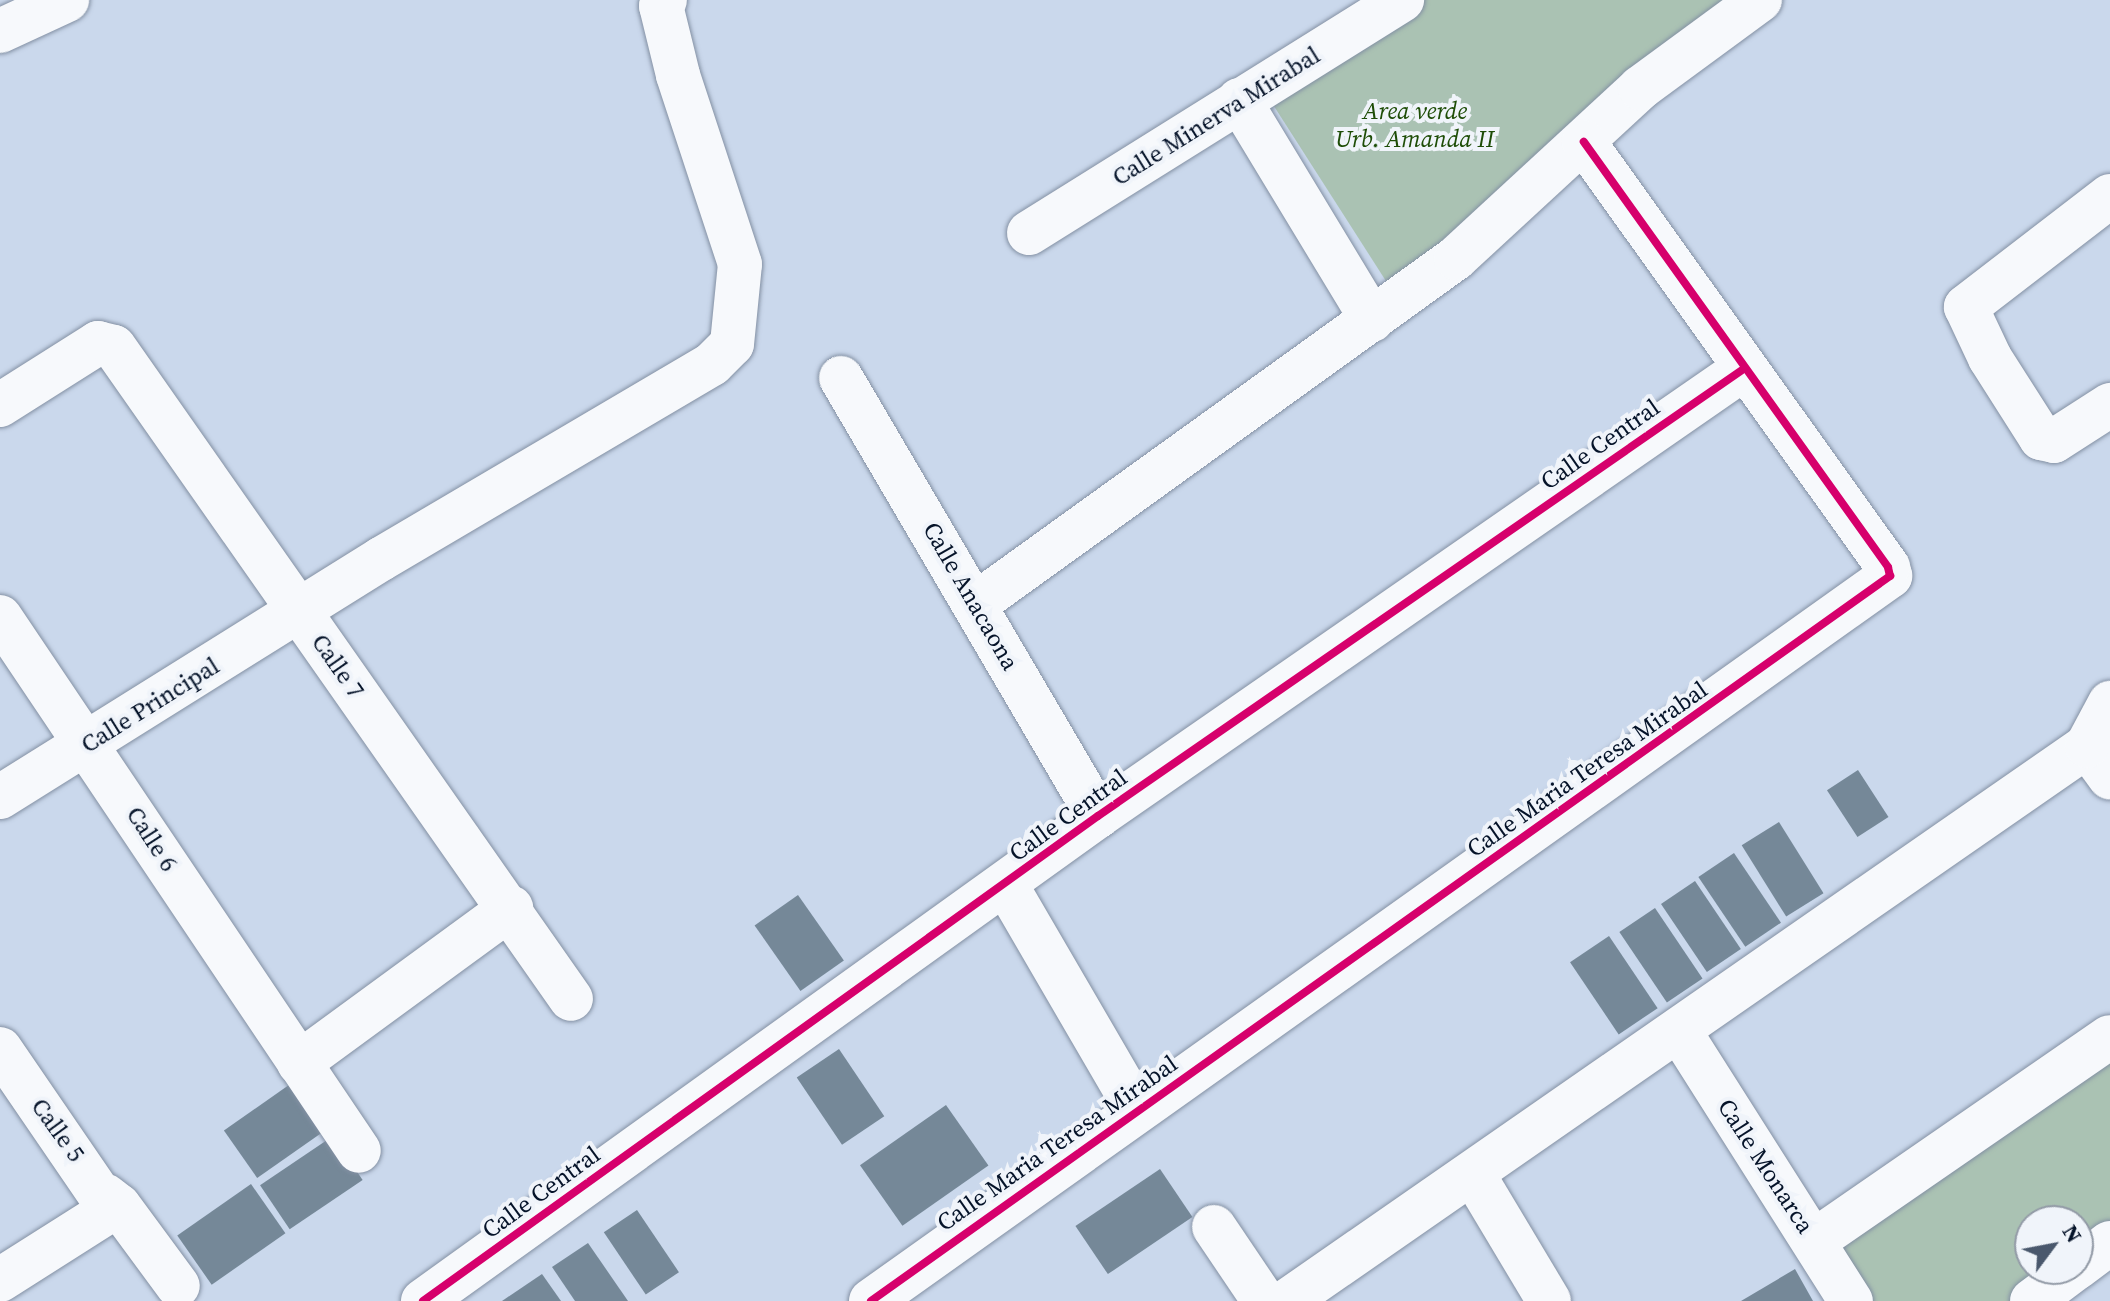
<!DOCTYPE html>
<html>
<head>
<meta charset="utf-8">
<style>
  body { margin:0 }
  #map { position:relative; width:2110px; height:1301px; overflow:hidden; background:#cad8ec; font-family:"Source Serif 4",serif }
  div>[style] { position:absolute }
  .green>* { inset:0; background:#aac2b3 }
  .building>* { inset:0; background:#758898; transform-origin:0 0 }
  .roads { filter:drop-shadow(0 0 2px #8390a3) drop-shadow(0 0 2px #8390a3) }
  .minor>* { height:44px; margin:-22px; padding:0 22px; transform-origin:22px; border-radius:22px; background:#f7f9fc }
  .cycleway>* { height:8px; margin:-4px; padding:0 4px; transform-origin:4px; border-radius:4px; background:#d6006c }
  span { translate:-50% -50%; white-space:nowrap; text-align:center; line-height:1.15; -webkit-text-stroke:8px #f0f4fa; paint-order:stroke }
  .park-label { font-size:24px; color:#1e4d07; font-style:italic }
  .street-label { font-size:24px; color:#051329 }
  .north { position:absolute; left:2014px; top:1205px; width:80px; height:80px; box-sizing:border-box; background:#f0f4fa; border:2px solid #929aa6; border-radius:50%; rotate:58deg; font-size:22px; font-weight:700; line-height:32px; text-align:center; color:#051329 }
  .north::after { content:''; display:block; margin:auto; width:28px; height:36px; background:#4a586d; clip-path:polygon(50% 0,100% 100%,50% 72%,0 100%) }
</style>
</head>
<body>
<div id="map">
  <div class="green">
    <div style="clip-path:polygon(1416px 0,1735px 0,1393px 292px,1263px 89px)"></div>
    <div style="clip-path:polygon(2110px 1055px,2110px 1229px,2078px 1253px,2078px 1221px,2030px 1221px,2030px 1269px,2057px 1269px,2015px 1301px,1868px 1301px,1830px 1243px)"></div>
  </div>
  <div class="building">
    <div style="left:1858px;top:770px;width:56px;height:37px;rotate:57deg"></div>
    <div style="left:1779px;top:822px;width:84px;height:44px;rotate:58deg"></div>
    <div style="left:1734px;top:853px;width:84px;height:43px;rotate:56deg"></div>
    <div style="left:1695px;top:881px;width:82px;height:41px;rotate:56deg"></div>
    <div style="left:798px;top:895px;width:80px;height:53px;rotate:55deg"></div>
    <div style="left:1655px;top:908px;width:85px;height:43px;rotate:56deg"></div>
    <div style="left:1609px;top:936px;width:87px;height:47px;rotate:56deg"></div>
    <div style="left:839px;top:1049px;width:81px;height:51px;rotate:56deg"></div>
    <div style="left:296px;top:1080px;width:58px;height:88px;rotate:55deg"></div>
    <div style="left:946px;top:1105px;width:74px;height:105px;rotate:55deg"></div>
    <div style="left:333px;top:1136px;width:53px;height:88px;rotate:56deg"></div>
    <div style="left:1160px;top:1169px;width:58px;height:102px;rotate:56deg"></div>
    <div style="left:251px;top:1184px;width:60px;height:90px;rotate:55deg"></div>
    <div style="left:637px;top:1210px;width:75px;height:40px;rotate:56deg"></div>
    <div style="clip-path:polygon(588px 1243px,628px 1301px,575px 1301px,552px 1267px)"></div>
    <div style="clip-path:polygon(1795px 1269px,1813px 1301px,1741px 1301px)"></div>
    <div style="clip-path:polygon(542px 1274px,561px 1301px,502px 1301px)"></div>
  </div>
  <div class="roads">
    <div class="minor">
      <div style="left:0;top:31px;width:74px;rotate:-24.8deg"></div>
      <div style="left:1239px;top:100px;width:257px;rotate:58.8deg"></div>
      <div style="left:2110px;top:196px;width:182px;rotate:142.4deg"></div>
      <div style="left:1966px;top:307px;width:56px;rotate:64.8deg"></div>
      <div style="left:1990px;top:358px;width:95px;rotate:57.5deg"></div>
      <div style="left:2041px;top:438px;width:13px;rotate:13deg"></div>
      <div style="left:2054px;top:441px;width:67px;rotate:-32.7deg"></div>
      <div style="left:1029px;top:233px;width:440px;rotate:-32deg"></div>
      <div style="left:841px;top:378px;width:508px;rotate:59.6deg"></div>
      <div style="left:0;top:405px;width:116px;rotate:-32.3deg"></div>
      <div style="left:98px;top:343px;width:16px;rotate:14deg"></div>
      <div style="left:114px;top:347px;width:796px;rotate:54.97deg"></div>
      <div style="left:977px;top:603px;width:590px;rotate:-35.76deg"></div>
      <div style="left:1456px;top:258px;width:251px;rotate:-42.7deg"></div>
      <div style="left:1640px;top:88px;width:149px;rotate:-36.3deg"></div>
      <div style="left:0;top:617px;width:643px;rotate:56.09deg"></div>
      <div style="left:2087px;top:746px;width:39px;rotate:54deg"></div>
      <div style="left:0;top:797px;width:449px;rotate:-32deg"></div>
      <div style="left:381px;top:559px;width:384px;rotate:-30.5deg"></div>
      <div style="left:712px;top:364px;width:28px;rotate:-45deg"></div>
      <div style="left:732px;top:344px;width:80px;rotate:-84.3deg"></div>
      <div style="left:740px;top:264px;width:199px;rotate:-108.2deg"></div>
      <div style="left:678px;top:75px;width:71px;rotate:-103.8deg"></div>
      <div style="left:661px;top:6px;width:7px;rotate:-56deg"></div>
      <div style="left:1006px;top:885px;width:260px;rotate:59.8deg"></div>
      <div style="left:1680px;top:1032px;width:319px;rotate:57.6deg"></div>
      <div style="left:0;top:1049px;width:189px;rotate:55.6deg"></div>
      <div style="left:107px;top:1205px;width:9px;rotate:108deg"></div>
      <div style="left:104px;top:1214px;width:123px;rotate:147.6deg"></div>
      <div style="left:299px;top:1063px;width:263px;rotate:-36.2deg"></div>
      <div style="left:1473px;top:1174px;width:148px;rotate:59.1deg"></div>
      <div style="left:106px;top:1196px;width:16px;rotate:38deg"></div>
      <div style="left:119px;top:1206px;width:99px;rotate:53.6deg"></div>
      <div style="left:1214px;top:1227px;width:89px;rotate:56deg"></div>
      <div style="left:1814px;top:1241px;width:359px;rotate:-34.6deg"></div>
      <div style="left:2078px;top:1267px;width:40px;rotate:-37deg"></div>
      <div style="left:423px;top:1301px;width:831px;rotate:-35.7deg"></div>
      <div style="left:1098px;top:816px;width:783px;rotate:-34.7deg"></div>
      <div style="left:871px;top:1301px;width:1251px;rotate:-35.43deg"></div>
      <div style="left:1890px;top:576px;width:9px;rotate:-103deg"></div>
      <div style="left:1888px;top:567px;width:523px;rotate:-125.58deg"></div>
      <div style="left:1287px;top:1301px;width:974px;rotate:-34.75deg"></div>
      <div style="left:2087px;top:746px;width:49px;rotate:-61.9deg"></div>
      <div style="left:2032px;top:1301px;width:54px;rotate:-36.7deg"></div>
    </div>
  </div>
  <div class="cycleway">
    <div style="left:423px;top:1301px;width:831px;rotate:-35.7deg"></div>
    <div style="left:1098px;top:816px;width:783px;rotate:-34.7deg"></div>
    <div style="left:871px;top:1301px;width:1251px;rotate:-35.43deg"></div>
    <div style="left:1890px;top:576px;width:9px;rotate:-103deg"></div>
    <div style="left:1888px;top:567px;width:523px;rotate:-125.58deg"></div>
  </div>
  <div class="park-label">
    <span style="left:1415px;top:125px">Area verde<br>Urb. Amanda II</span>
  </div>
  <div class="street-label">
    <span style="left:1216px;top:116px;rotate:-32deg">Calle Minerva Mirabal</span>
    <span style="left:1600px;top:444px;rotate:-35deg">Calle Central</span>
    <span style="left:971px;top:596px;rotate:60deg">Calle Anacaona</span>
    <span style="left:338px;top:666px;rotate:55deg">Calle 7</span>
    <span style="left:150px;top:705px;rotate:-32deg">Calle Principal</span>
    <span style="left:1587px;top:769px;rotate:-35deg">Calle Maria Teresa Mirabal</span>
    <span style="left:1068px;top:815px;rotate:-36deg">Calle Central</span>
    <span style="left:152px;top:839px;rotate:57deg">Calle 6</span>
    <span style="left:58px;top:1130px;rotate:54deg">Calle 5</span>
    <span style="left:1057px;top:1143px;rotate:-35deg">Calle Maria Teresa Mirabal</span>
    <span style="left:1766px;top:1166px;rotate:57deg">Calle Monarca</span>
    <span style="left:541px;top:1192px;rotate:-36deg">Calle Central</span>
  </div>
  <div class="north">N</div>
</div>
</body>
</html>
